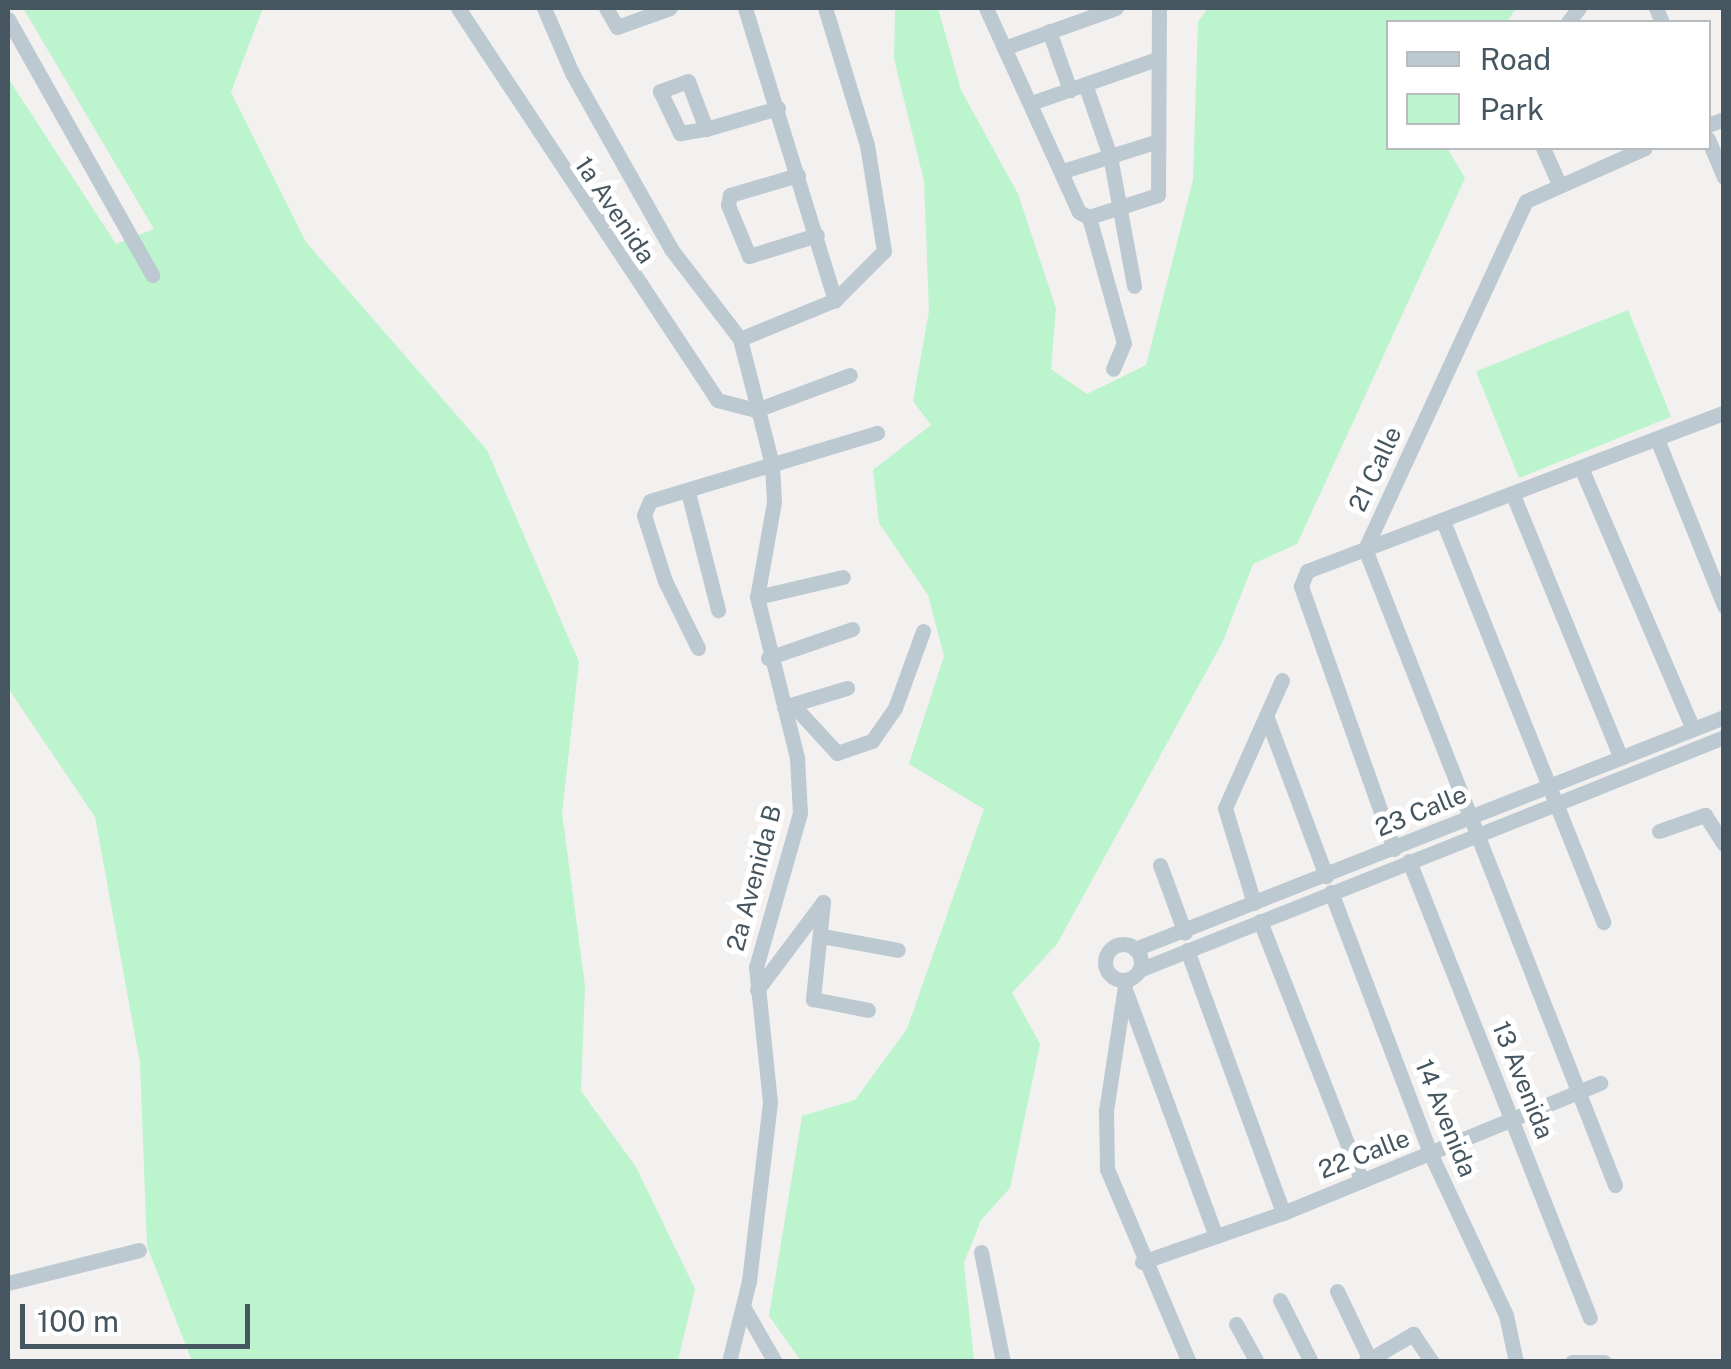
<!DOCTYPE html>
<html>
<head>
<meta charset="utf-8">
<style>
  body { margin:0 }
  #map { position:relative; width:1731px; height:1369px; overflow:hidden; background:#f3f0f0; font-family:"Public Sans",sans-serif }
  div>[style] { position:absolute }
  .green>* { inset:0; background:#bbf4cd; transform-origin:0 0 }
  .street>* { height:15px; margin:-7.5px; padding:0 7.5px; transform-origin:7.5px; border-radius:7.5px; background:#bdc9d1 }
  .street>.ring { margin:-7.5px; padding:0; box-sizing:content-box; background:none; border:15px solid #bdc9d1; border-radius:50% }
  span { translate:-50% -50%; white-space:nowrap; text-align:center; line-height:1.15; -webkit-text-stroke:10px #fff; paint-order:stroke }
  .street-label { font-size:25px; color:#465660 }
  .frame { position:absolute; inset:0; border:10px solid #465660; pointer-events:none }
  .legend { position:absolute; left:1386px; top:20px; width:325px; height:130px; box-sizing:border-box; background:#fff; border:2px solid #b5bbbf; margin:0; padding:12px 18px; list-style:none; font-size:30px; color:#465660 }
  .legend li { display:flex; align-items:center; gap:20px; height:50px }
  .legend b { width:50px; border:2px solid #b5bbbf }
  .scale { position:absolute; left:20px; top:1304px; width:230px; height:45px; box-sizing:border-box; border:5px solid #465660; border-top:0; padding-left:12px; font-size:30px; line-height:35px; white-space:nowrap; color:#465660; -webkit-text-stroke:8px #fff; paint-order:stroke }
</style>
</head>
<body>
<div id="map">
  <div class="green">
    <div style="clip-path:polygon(23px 8px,263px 8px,231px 92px,306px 242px,487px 450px,579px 662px,562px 813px,585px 986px,581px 1091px,636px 1167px,695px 1289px,678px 1361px,192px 1361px,147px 1246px,140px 1063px,95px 817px,8px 688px,8px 78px,116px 244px,154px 229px)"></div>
    <div style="clip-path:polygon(895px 8px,938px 8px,961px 90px,1018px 194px,1056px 308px,1051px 369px,1087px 394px,1146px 365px,1193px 180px,1198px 22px,1208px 8px,1516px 8px,1507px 22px,1388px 22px,1388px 148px,1447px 148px,1465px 178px,1297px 544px,1253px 564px,1223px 641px,1057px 944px,1012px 993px,1040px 1044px,1010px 1188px,981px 1220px,964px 1263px,974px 1361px,801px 1361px,769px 1316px,802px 1116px,855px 1100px,907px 1029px,984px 809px,909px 764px,944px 656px,928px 595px,879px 523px,873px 470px,931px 425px,913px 401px,929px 311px,924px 181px,894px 59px)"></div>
    <div style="left:1628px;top:310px;width:115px;height:164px;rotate:68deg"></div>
  </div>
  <div class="street">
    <div style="left:458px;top:8px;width:470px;rotate:56.5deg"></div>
    <div style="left:717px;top:400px;width:40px;rotate:14.4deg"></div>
    <div style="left:756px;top:410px;width:100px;rotate:-20.4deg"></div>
    <div style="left:544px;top:8px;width:71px;rotate:66.7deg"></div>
    <div style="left:572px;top:73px;width:202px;rotate:60.6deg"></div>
    <div style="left:671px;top:249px;width:113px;rotate:52.5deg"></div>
    <div style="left:740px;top:339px;width:130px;rotate:75.7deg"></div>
    <div style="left:772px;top:465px;width:37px;rotate:87deg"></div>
    <div style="left:774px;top:502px;width:97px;rotate:100.1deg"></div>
    <div style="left:757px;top:597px;width:166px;rotate:76deg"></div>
    <div style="left:797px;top:758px;width:55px;rotate:86.9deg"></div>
    <div style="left:800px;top:813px;width:160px;rotate:105.9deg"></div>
    <div style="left:756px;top:967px;width:136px;rotate:84.1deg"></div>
    <div style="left:770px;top:1102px;width:180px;rotate:96.7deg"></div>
    <div style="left:749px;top:1281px;width:83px;rotate:103.9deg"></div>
    <div style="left:606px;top:8px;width:22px;rotate:60deg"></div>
    <div style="left:617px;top:27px;width:56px;rotate:-19.7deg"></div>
    <div style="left:745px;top:8px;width:306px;rotate:72.9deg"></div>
    <div style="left:986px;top:8px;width:224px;rotate:65.5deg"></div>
    <div style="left:1079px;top:212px;width:11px;rotate:27deg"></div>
    <div style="left:1089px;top:217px;width:131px;rotate:74.5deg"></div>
    <div style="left:1124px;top:343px;width:28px;rotate:113deg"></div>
    <div style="left:1656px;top:8px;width:15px;rotate:67deg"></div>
    <div style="left:8px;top:19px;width:294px;rotate:60.6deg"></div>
    <div style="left:1568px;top:22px;width:18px;rotate:-52deg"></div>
    <div style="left:1049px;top:31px;width:63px;rotate:70.4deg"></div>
    <div style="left:1004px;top:48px;width:119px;rotate:-19.7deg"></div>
    <div style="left:1085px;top:84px;width:76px;rotate:70.9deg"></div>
    <div style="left:1110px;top:156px;width:132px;rotate:79.5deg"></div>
    <div style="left:1034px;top:102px;width:127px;rotate:-19.3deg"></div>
    <div style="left:1708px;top:125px;width:17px;rotate:-21deg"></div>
    <div style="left:706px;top:129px;width:51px;rotate:-110.6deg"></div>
    <div style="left:688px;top:81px;width:30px;rotate:160deg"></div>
    <div style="left:660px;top:91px;width:47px;rotate:64.5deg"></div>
    <div style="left:680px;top:133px;width:26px;rotate:-9deg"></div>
    <div style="left:706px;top:129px;width:75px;rotate:-16.3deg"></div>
    <div style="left:1708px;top:139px;width:41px;rotate:67.2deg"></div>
    <div style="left:1543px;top:148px;width:37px;rotate:66deg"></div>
    <div style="left:1063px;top:171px;width:96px;rotate:-17.5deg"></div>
    <div style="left:798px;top:175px;width:71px;rotate:163.6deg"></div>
    <div style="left:730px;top:195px;width:10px;rotate:101deg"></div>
    <div style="left:728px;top:205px;width:55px;rotate:67.6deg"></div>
    <div style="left:749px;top:256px;width:71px;rotate:-17.2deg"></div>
    <div style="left:1089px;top:217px;width:72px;rotate:-17.7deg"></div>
    <div style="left:1158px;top:195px;width:187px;rotate:-89.7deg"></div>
    <div style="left:740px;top:339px;width:103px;rotate:-22.3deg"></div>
    <div style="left:835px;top:300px;width:69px;rotate:-45deg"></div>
    <div style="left:884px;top:251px;width:107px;rotate:-99.1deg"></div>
    <div style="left:867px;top:145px;width:143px;rotate:-107deg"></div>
    <div style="left:1657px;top:439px;width:180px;rotate:68.1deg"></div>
    <div style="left:1582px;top:470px;width:282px;rotate:66.8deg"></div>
    <div style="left:688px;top:492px;width:122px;rotate:75.7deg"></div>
    <div style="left:1513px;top:495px;width:284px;rotate:67.7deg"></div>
    <div style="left:1443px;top:521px;width:432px;rotate:68.2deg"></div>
    <div style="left:757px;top:597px;width:88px;rotate:-13.1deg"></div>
    <div style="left:698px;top:648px;width:75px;rotate:-116.2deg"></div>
    <div style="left:665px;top:581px;width:69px;rotate:-107.7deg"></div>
    <div style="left:644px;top:515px;width:15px;rotate:-67deg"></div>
    <div style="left:650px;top:501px;width:237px;rotate:-16.7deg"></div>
    <div style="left:768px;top:658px;width:89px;rotate:-19deg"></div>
    <div style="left:793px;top:705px;width:65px;rotate:47.5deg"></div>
    <div style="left:837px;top:753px;width:37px;rotate:-19deg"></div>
    <div style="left:872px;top:741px;width:40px;rotate:-55.1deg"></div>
    <div style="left:895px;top:708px;width:82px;rotate:-70deg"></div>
    <div style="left:784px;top:707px;width:66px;rotate:-16.8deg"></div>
    <div style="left:1267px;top:718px;width:169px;rotate:69.5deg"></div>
    <div style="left:1659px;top:831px;width:49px;rotate:-19.2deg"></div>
    <div style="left:1705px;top:815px;width:35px;rotate:57deg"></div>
    <div style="left:1394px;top:849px;width:279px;rotate:-109.5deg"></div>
    <div style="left:1301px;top:586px;width:16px;rotate:-68deg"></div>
    <div style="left:1307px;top:571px;width:446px;rotate:-20.8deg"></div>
    <div style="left:1409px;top:861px;width:491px;rotate:68.4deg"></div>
    <div style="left:1160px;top:865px;width:72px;rotate:69.8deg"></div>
    <div style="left:1331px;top:892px;width:281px;rotate:69.2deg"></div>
    <div style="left:1431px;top:1155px;width:177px;rotate:64.9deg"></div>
    <div style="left:1506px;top:1315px;width:48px;rotate:78deg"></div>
    <div style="left:823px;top:902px;width:98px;rotate:95.9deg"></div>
    <div style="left:813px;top:999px;width:56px;rotate:11.3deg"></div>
    <div style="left:1254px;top:903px;width:99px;rotate:-107deg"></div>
    <div style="left:1225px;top:808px;width:140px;rotate:-66deg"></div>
    <div style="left:1260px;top:921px;width:279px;rotate:68.6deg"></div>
    <div style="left:822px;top:936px;width:77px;rotate:10.4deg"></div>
    <div class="ring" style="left:1105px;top:944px;width:21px;height:21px"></div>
    <div style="left:1135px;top:949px;width:633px;rotate:-21.5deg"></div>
    <div style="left:1187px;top:950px;width:280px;rotate:69.9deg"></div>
    <div style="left:1139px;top:970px;width:630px;rotate:-21.72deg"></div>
    <div style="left:1126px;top:980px;width:133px;rotate:98.7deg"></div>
    <div style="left:1106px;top:1111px;width:58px;rotate:89deg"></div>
    <div style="left:1107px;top:1169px;width:210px;rotate:67deg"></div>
    <div style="left:757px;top:990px;width:110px;rotate:-53.1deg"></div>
    <div style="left:1126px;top:992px;width:260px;rotate:69.8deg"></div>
    <div style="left:1615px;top:1185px;width:683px;rotate:-111.46deg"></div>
    <div style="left:1365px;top:549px;width:383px;rotate:-65.2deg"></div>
    <div style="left:1526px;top:201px;width:130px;rotate:-24deg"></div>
    <div style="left:981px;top:1252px;width:112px;rotate:78.7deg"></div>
    <div style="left:1142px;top:1262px;width:149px;rotate:-19.2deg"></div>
    <div style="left:1283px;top:1213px;width:343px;rotate:-22.3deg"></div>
    <div style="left:8px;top:1283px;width:135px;rotate:-14.1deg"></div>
    <div style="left:1337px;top:1291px;width:79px;rotate:64.4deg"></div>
    <div style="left:1280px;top:1300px;width:69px;rotate:63.4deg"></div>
    <div style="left:744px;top:1308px;width:62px;rotate:60.1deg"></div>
    <div style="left:1236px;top:1324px;width:43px;rotate:61.1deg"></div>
    <div style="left:1365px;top:1362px;width:56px;rotate:-30.3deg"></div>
    <div style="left:1413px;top:1334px;width:34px;rotate:56deg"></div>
    <div style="left:1572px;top:1362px;width:32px"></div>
  </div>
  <div class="street-label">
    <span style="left:615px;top:210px;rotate:56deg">1a Avenida</span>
    <span style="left:1375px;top:469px;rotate:-65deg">21 Calle</span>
    <span style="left:1421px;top:811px;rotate:-22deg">23 Calle</span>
    <span style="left:754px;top:878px;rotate:-75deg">2a Avenida B</span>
    <span style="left:1523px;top:1080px;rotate:68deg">13 Avenida</span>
    <span style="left:1446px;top:1118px;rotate:68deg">14 Avenida</span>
    <span style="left:1364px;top:1154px;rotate:-21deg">22 Calle</span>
  </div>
  <div class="frame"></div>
  <ul class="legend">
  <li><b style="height:12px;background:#bdc9d1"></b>Road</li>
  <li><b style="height:28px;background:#bbf4cd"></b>Park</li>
  </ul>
  <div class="scale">100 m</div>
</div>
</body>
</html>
